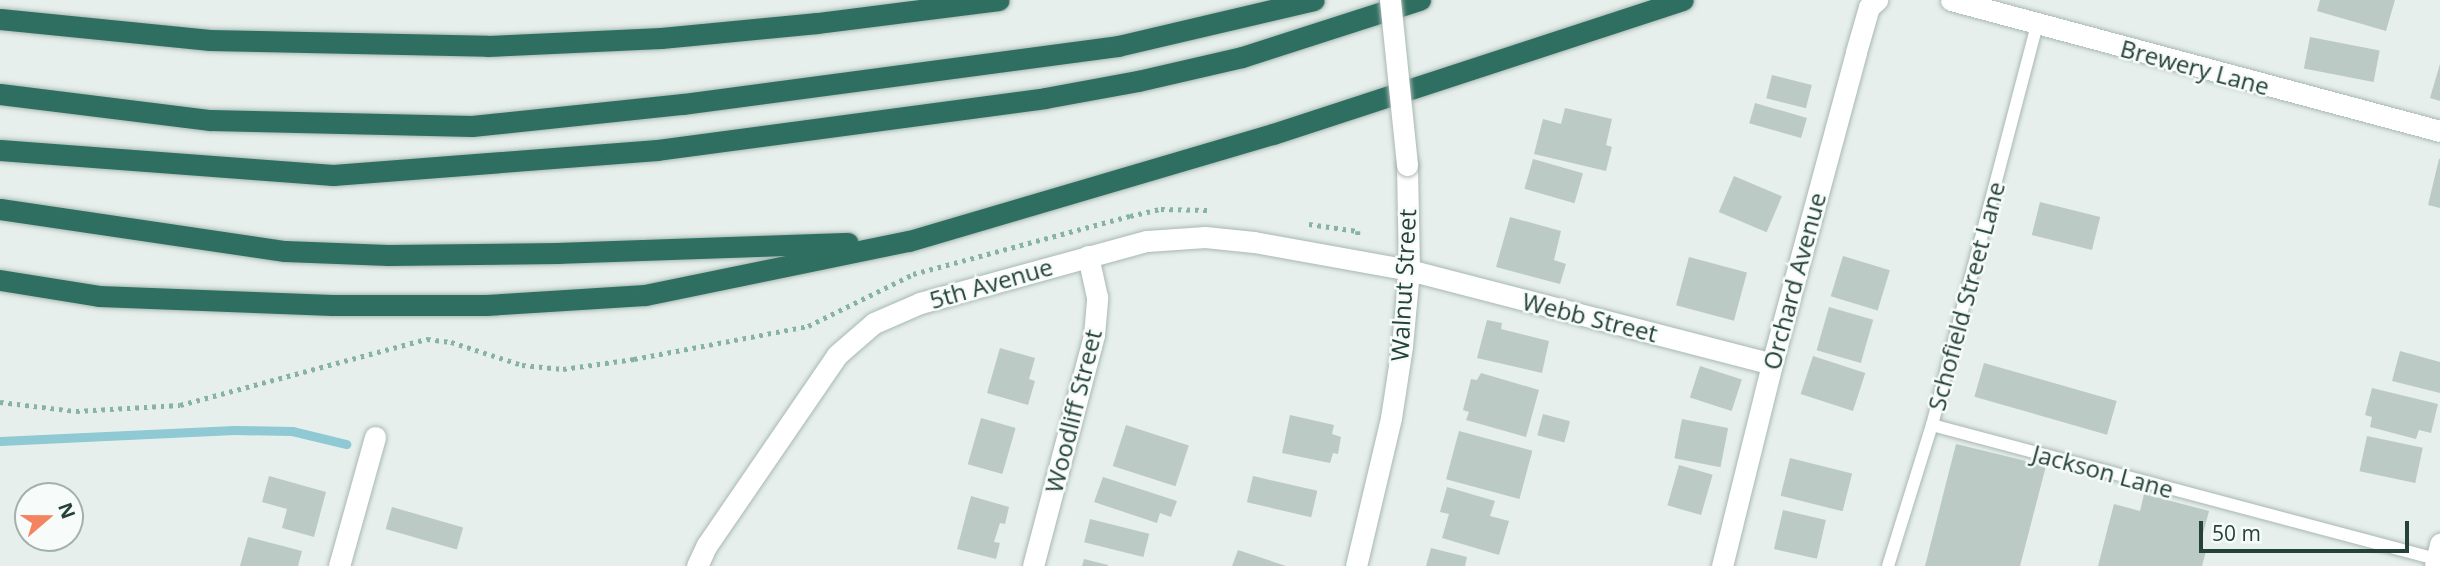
<!DOCTYPE html>
<html>
<head>
<meta charset="utf-8">
<style>
  body { margin:0 }
  #map { position:relative; width:2440px; height:566px; overflow:hidden; background:#e6efeb; font-family:"Open Sans",sans-serif }
  div>[style] { position:absolute }
  .stream>* { height:9px; margin:-4.5px; padding:0 4.5px; transform-origin:4.5px; border-radius:4.5px; background:#8ec9d4 }
  .building>* { inset:0; background:#bbcac4; transform-origin:0 0 }
  .path>* { height:4.5px; margin-top:-2.25px; transform-origin:0; background:repeating-linear-gradient(90deg,#86b3a5 0 3.5px,transparent 0 8.5px) }
  .roads { filter:drop-shadow(0 0 2px #a8b8b2) drop-shadow(0 0 2px #a8b8b2) }
  .service>* { height:12px; margin:-6px; padding:0 6px; transform-origin:6px; border-radius:6px; background:#fff }
  .minor>* { height:21px; margin:-10.5px; padding:0 10.5px; transform-origin:10.5px; border-radius:10.5px; background:#fff }
  .motorway>* { height:21px; margin:-10.5px; padding:0 10.5px; transform-origin:10.5px; border-radius:10.5px; background:#2f6f62 }
  .bridges { filter:drop-shadow(0 0 2px #a8b8b2) drop-shadow(0 0 2px #a8b8b2) }
  .minor-bridge>* { height:21px; margin:-10.5px; padding:0 10.5px; transform-origin:10.5px; border-radius:10.5px; background:#fff }
  span { translate:-50% -50%; white-space:nowrap; text-align:center; line-height:1.15; -webkit-text-stroke:5px #f7fbf9; paint-order:stroke }
  .street-label { font-size:24px; color:#24423a }
  .north { position:absolute; left:14px; top:482px; width:70px; height:70px; box-sizing:border-box; background:#f7fbf9; border:2px solid #a3b1ad; border-radius:50%; rotate:70deg; font-size:19px; font-weight:700; line-height:28px; text-align:center; color:#24423a }
  .north::after { content:''; display:block; margin:auto; width:24px; height:32px; background:#f4845f; clip-path:polygon(50% 0,100% 100%,50% 72%,0 100%) }
  .scale { position:absolute; left:2199px; top:521px; width:210px; height:32px; box-sizing:border-box; border:4px solid #24423a; border-top:0; padding-left:9px; font-size:21px; line-height:24px; white-space:nowrap; color:#24423a; -webkit-text-stroke:5px #f7fbf9; paint-order:stroke }
</style>
</head>
<body>
<div id="map">
  <div class="stream">
    <div style="left:0;top:441px;width:234px;rotate:-2.7deg"></div>
    <div style="left:234px;top:430px;width:58px;rotate:1deg"></div>
    <div style="left:292px;top:431px;width:56px;rotate:13.5deg"></div>
  </div>
  <div class="building">
    <div style="clip-path:polygon(2320px 0,2395px 0,2386px 31px,2317px 11px)"></div>
    <div style="left:2310px;top:37px;width:71px;height:32px;rotate:11deg"></div>
    <div style="clip-path:polygon(2440px 64px,2440px 101px,2430px 98px)"></div>
    <div style="left:1772px;top:75px;width:41px;height:24px;rotate:14deg"></div>
    <div style="left:1755px;top:103px;width:54px;height:21px;rotate:16deg"></div>
    <div style="clip-path:polygon(1565px 108px,1612px 119px,1606px 145px,1612px 147px,1606px 171px,1534px 154px,1543px 119px,1561px 124px)"></div>
    <div style="left:1533px;top:159px;width:52px;height:31px;rotate:16deg"></div>
    <div style="clip-path:polygon(2439px 159px,2440px 159px,2440px 208px,2428px 205px)"></div>
    <div style="left:1734px;top:176px;width:52px;height:39px;rotate:23deg"></div>
    <div style="left:2040px;top:202px;width:62px;height:34px;rotate:14deg"></div>
    <div style="clip-path:polygon(1510px 217px,1561px 231px,1554px 260px,1566px 264px,1560px 284px,1496px 267px)"></div>
    <div style="left:1843px;top:256px;width:49px;height:42px;rotate:17deg"></div>
    <div style="left:1689px;top:257px;width:60px;height:50px;rotate:15deg"></div>
    <div style="left:1829px;top:307px;width:46px;height:45px;rotate:16deg"></div>
    <div style="clip-path:polygon(1487px 320px,1502px 323px,1501px 329px,1549px 341px,1542px 373px,1477px 358px)"></div>
    <div style="clip-path:polygon(1000px 348px,1035px 358px,1029px 379px,1035px 381px,1028px 405px,987px 393px)"></div>
    <div style="clip-path:polygon(2400px 351px,2440px 362px,2440px 393px,2392px 381px)"></div>
    <div style="left:1813px;top:356px;width:55px;height:40px;rotate:18deg"></div>
    <div style="left:1984px;top:363px;width:138px;height:35px;rotate:16deg"></div>
    <div style="left:1700px;top:366px;width:44px;height:33px;rotate:18deg"></div>
    <div style="clip-path:polygon(1481px 373px,1539px 390px,1526px 437px,1466px 420px,1469px 412px,1463px 410px,1471px 379px,1477px 380px)"></div>
    <div style="clip-path:polygon(2372px 388px,2438px 404px,2431px 433px,2419px 430px,2416px 439px,2370px 427px,2372px 417px,2365px 415px)"></div>
    <div style="left:1543px;top:414px;width:28px;height:22px;rotate:15deg"></div>
    <div style="clip-path:polygon(1290px 415px,1334px 425px,1332px 434px,1341px 437px,1338px 454px,1333px 453px,1330px 463px,1282px 453px)"></div>
    <div style="left:981px;top:418px;width:36px;height:48px;rotate:16deg"></div>
    <div style="left:1682px;top:419px;width:47px;height:40px;rotate:11deg"></div>
    <div style="left:1126px;top:425px;width:66px;height:43px;rotate:18deg"></div>
    <div style="left:1459px;top:431px;width:76px;height:50px;rotate:15deg"></div>
    <div style="left:2367px;top:436px;width:57px;height:36px;rotate:12deg"></div>
    <div style="clip-path:polygon(1956px 444px,2046px 466px,2020px 566px,1925px 566px)"></div>
    <div style="left:1790px;top:458px;width:64px;height:39px;rotate:14deg"></div>
    <div style="left:1679px;top:465px;width:35px;height:42px;rotate:16deg"></div>
    <div style="clip-path:polygon(269px 476px,326px 492px,314px 537px,282px 528px,287px 509px,262px 502px)"></div>
    <div style="left:1253px;top:476px;width:66px;height:27px;rotate:13deg"></div>
    <div style="clip-path:polygon(1103px 477px,1177px 501px,1171px 517px,1160px 513px,1157px 523px,1094px 502px)"></div>
    <div style="clip-path:polygon(1447px 487px,1495px 501px,1490px 516px,1509px 521px,1499px 555px,1442px 538px,1449px 514px,1440px 512px)"></div>
    <div style="clip-path:polygon(2144px 494px,2209px 511px,2199px 549px,2206px 551px,2202px 566px,2098px 566px,2114px 504px,2140px 511px)"></div>
    <div style="clip-path:polygon(971px 496px,1009px 507px,1005px 524px,1000px 523px,994px 542px,1000px 543px,996px 559px,957px 549px)"></div>
    <div style="left:392px;top:507px;width:74px;height:23px;rotate:16deg"></div>
    <div style="left:1783px;top:510px;width:44px;height:40px;rotate:13deg"></div>
    <div style="left:1090px;top:519px;width:61px;height:24px;rotate:14deg"></div>
    <div style="clip-path:polygon(248px 537px,302px 551px,298px 566px,240px 566px)"></div>
    <div style="clip-path:polygon(1431px 548px,1467px 557px,1465px 566px,1426px 566px)"></div>
    <div style="clip-path:polygon(1238px 550px,1286px 566px,1232px 566px)"></div>
    <div style="clip-path:polygon(1084px 559px,1108px 565px,1108px 566px,1082px 566px)"></div>
  </div>
  <div class="path">
    <div style="left:1309px;top:224px;width:49px;rotate:8.1deg"></div>
    <div style="left:1358px;top:231px;width:8px;rotate:90deg"></div>
    <div style="left:0;top:402px;width:77px;rotate:6.8deg"></div>
    <div style="left:76px;top:411px;width:104px;rotate:-3.3deg"></div>
    <div style="left:180px;top:405px;width:256px;rotate:-15deg"></div>
    <div style="left:427px;top:339px;width:24px;rotate:7deg"></div>
    <div style="left:451px;top:342px;width:75px;rotate:17.9deg"></div>
    <div style="left:522px;top:365px;width:41px;rotate:5.6deg"></div>
    <div style="left:563px;top:369px;width:72px;rotate:-8deg"></div>
    <div style="left:634px;top:359px;width:177px;rotate:-10.7deg"></div>
    <div style="left:808px;top:326px;width:117px;rotate:-26.3deg"></div>
    <div style="left:913px;top:274px;width:225px;rotate:-15deg"></div>
    <div style="left:1130px;top:216px;width:32px;rotate:-13deg"></div>
    <div style="left:1161px;top:209px;width:46px;rotate:1.2deg"></div>
  </div>
  <div class="roads">
    <div class="service">
      <div style="left:1932px;top:425px;width:522px;rotate:14.89deg"></div>
      <div style="left:1888px;top:566px;width:148px;rotate:-72.7deg"></div>
      <div style="left:1932px;top:425px;width:415px;rotate:-75.3deg"></div>
    </div>
    <div class="minor">
      <div style="left:1951px;top:0;width:506px;rotate:15deg"></div>
      <div style="left:339px;top:566px;width:134px;rotate:-74.4deg"></div>
      <div style="left:697px;top:566px;width:23px;rotate:-65deg"></div>
      <div style="left:707px;top:545px;width:230px;rotate:-55.6deg"></div>
      <div style="left:837px;top:355px;width:49px;rotate:-40.9deg"></div>
      <div style="left:874px;top:323px;width:50px;rotate:-23.5deg"></div>
      <div style="left:920px;top:303px;width:235px;rotate:-15.3deg"></div>
      <div style="left:1147px;top:241px;width:58px;rotate:-3.9deg"></div>
      <div style="left:1205px;top:237px;width:49px;rotate:5.8deg"></div>
      <div style="left:1254px;top:242px;width:158px;rotate:10.2deg"></div>
      <div style="left:1409px;top:270px;width:375px;rotate:14.5deg"></div>
      <div style="left:1033px;top:566px;width:239px;rotate:-75.2deg"></div>
      <div style="left:1094px;top:335px;width:38px;rotate:-85deg"></div>
      <div style="left:1097px;top:297px;width:42px;rotate:-102.4deg"></div>
      <div style="left:1356px;top:566px;width:152px;rotate:-76.7deg"></div>
      <div style="left:1391px;top:418px;width:73px;rotate:-81.3deg"></div>
      <div style="left:1402px;top:346px;width:76px;rotate:-84.7deg"></div>
      <div style="left:1409px;top:270px;width:105px;rotate:-91.1deg"></div>
      <div style="left:1722px;top:566px;width:208px;rotate:-76.1deg"></div>
      <div style="left:1772px;top:364px;width:323px;rotate:-74.9deg"></div>
      <div style="left:1856px;top:52px;width:47px;rotate:-73.9deg"></div>
      <div style="left:1869px;top:7px;width:11px;rotate:-41deg"></div>
      <div style="left:2435px;top:566px;width:23px;rotate:-77deg"></div>
    </div>
    <div class="motorway">
      <div style="left:0;top:19px;width:211px;rotate:5.7deg"></div>
      <div style="left:210px;top:40px;width:277px;rotate:1.2deg"></div>
      <div style="left:487px;top:46px;width:174px;rotate:-2.6deg"></div>
      <div style="left:661px;top:38px;width:157px;rotate:-5.5deg"></div>
      <div style="left:817px;top:23px;width:183px;rotate:-7.2deg"></div>
      <div style="left:0;top:94px;width:212px;rotate:7.1deg"></div>
      <div style="left:210px;top:120px;width:262px;rotate:1.3deg"></div>
      <div style="left:472px;top:126px;width:212px;rotate:-6deg"></div>
      <div style="left:683px;top:104px;width:439px;rotate:-7.6deg"></div>
      <div style="left:1118px;top:46px;width:201px;rotate:-13.2deg"></div>
      <div style="left:0;top:150px;width:334px;rotate:4.3deg"></div>
      <div style="left:333px;top:175px;width:325px;rotate:-4.4deg"></div>
      <div style="left:657px;top:150px;width:391px;rotate:-7.6deg"></div>
      <div style="left:1045px;top:98px;width:95px;rotate:-10.4deg"></div>
      <div style="left:1138px;top:81px;width:107px;rotate:-13deg"></div>
      <div style="left:1242px;top:57px;width:187px;rotate:-17.8deg"></div>
      <div style="left:0;top:209px;width:288px;rotate:8.4deg"></div>
      <div style="left:285px;top:251px;width:103px;rotate:2.2deg"></div>
      <div style="left:388px;top:255px;width:171px;rotate:-0.7deg"></div>
      <div style="left:559px;top:253px;width:289px;rotate:-2deg"></div>
      <div style="left:0;top:280px;width:100px;rotate:9.2deg"></div>
      <div style="left:99px;top:296px;width:233px;rotate:2.2deg"></div>
      <div style="left:332px;top:305px;width:154px"></div>
      <div style="left:486px;top:305px;width:159px;rotate:-3.6deg"></div>
      <div style="left:645px;top:295px;width:269px;rotate:-11.6deg"></div>
      <div style="left:909px;top:241px;width:379px;rotate:-16.4deg"></div>
      <div style="left:1273px;top:134px;width:431px;rotate:-18.1deg"></div>
    </div>
  </div>
  <div class="bridges">
    <div class="minor-bridge">
      <div style="left:1390px;top:0;width:166px;rotate:84.1deg"></div>
    </div>
  </div>
  <div class="street-label">
    <span style="left:2195px;top:67px;rotate:15deg">Brewery Lane</span>
    <span style="left:1794px;top:281px;rotate:-75deg">Orchard Avenue</span>
    <span style="left:991px;top:283px;rotate:-16deg">5th Avenue</span>
    <span style="left:1403px;top:285px;rotate:-87deg">Walnut Street</span>
    <span style="left:1966px;top:296px;rotate:-75deg">Schofield Street Lane</span>
    <span style="left:1590px;top:317px;rotate:14deg">Webb Street</span>
    <span style="left:1073px;top:411px;rotate:-76deg">Woodliff Street</span>
    <span style="left:2103px;top:471px;rotate:15deg">Jackson Lane</span>
  </div>
  <div class="north">N</div>
  <div class="scale">50 m</div>
</div>
</body>
</html>
